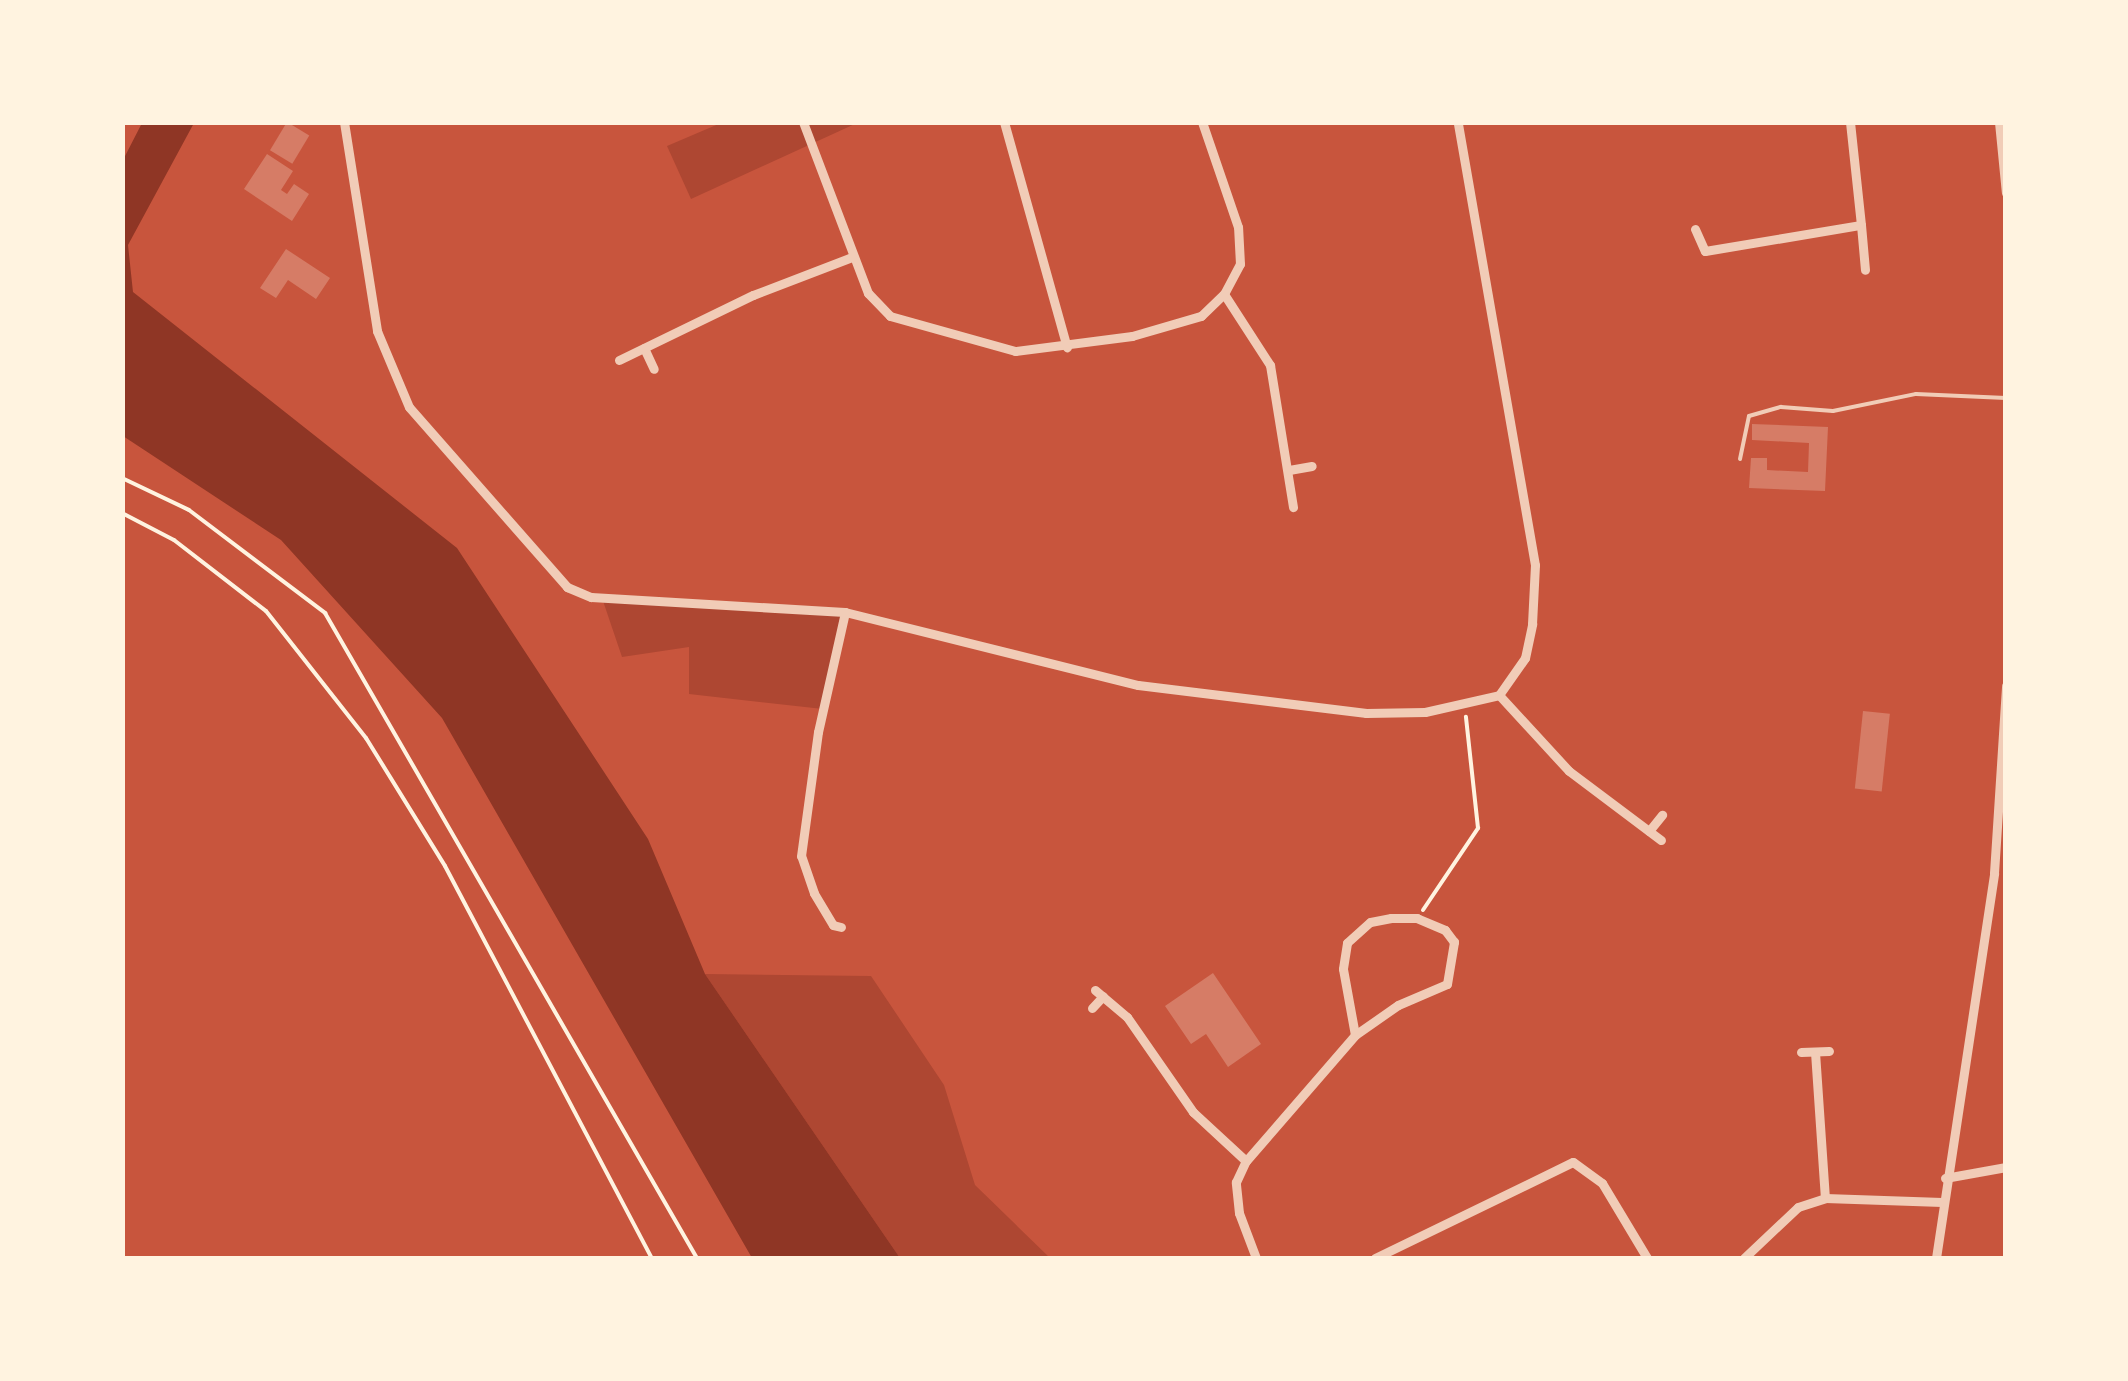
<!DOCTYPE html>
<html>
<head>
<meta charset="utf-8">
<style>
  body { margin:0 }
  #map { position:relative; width:2128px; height:1381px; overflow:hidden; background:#c8553d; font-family:Ubuntu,sans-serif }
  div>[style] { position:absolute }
  .green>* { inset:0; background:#ae4732 }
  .water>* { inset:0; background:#8f3625 }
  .building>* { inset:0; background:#d67c66; transform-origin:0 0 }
  .path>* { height:4px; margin:-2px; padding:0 2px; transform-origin:2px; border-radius:2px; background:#fff3e0 }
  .service>* { height:4px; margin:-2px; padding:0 2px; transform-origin:2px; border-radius:2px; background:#f1ccb7 }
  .minor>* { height:9px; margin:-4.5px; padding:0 4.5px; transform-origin:4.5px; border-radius:4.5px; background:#f1ccb7 }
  span { translate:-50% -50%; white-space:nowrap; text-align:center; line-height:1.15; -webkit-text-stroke:8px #fff3e0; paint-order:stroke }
  .frame { position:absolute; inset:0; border:125px solid #fff3e0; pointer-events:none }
</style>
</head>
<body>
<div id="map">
  <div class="green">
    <div style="clip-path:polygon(721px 123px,857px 123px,691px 199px,667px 146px)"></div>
    <div style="clip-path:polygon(602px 598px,845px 612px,823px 709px,689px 694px,689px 647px,622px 657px)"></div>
    <div style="clip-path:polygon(705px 974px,871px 976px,944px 1085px,975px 1185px,1050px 1258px,900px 1258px)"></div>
  </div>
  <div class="water">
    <div style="clip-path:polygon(142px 123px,194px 123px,128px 245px,133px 292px,457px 548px,648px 839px,705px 974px,900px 1258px,752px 1258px,442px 718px,281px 540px,123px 436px,123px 160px)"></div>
  </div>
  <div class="building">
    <div style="left:287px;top:122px;width:26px;height:33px;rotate:31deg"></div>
    <div style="clip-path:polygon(267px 154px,293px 171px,281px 190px,287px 194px,294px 184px,309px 194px,292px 221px,244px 189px)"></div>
    <div style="clip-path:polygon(286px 249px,330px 278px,316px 299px,288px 280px,276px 298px,260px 288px)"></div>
    <div style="clip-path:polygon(1752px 424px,1828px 427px,1825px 491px,1749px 488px,1751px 458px,1767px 458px,1767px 470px,1808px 472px,1809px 443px,1752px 440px)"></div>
    <div style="left:1863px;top:711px;width:27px;height:78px;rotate:6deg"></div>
    <div style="clip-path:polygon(1213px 973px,1261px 1044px,1228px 1067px,1206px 1034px,1191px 1044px,1165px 1006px)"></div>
  </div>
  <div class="path">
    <div style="left:122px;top:478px;width:74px;rotate:25.5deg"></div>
    <div style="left:189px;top:510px;width:171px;rotate:37.1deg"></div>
    <div style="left:325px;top:613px;width:745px;rotate:60.03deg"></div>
    <div style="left:122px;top:513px;width:59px;rotate:27.4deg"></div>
    <div style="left:174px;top:540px;width:116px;rotate:37.7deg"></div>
    <div style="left:266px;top:611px;width:162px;rotate:51.8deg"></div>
    <div style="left:366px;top:738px;width:150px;rotate:58.3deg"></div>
    <div style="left:445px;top:866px;width:443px;rotate:62.2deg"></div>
    <div style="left:1423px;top:910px;width:99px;rotate:-56.1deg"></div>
    <div style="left:1478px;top:828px;width:112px;rotate:-96.2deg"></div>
  </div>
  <div class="service">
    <div style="left:1740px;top:459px;width:44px;rotate:-78.2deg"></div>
    <div style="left:1749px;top:416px;width:33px;rotate:-16deg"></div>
    <div style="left:1781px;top:407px;width:52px;rotate:4.4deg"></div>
    <div style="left:1833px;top:411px;width:85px;rotate:-11.6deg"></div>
    <div style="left:1916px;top:394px;width:90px;rotate:2.5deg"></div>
  </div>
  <div class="minor">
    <div style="left:344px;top:122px;width:212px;rotate:81deg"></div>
    <div style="left:377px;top:331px;width:82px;rotate:67.2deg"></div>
    <div style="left:409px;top:407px;width:240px;rotate:48.7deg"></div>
    <div style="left:567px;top:587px;width:26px;rotate:23deg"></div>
    <div style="left:591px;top:597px;width:254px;rotate:3.4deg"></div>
    <div style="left:845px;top:612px;width:302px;rotate:14deg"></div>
    <div style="left:1138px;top:685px;width:230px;rotate:7deg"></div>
    <div style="left:1366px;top:713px;width:59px;rotate:-1deg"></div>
    <div style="left:1425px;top:712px;width:76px;rotate:-12.9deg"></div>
    <div style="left:1499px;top:695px;width:45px;rotate:-54.9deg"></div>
    <div style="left:1525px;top:658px;width:35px;rotate:-78deg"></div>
    <div style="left:1532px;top:624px;width:59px;rotate:-87.1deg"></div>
    <div style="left:1535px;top:565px;width:450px;rotate:-99.9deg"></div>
    <div style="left:803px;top:122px;width:183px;rotate:69.2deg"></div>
    <div style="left:868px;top:293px;width:32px;rotate:46deg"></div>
    <div style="left:890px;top:316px;width:130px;rotate:15.6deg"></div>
    <div style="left:1015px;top:351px;width:118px;rotate:-7.3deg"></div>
    <div style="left:1132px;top:336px;width:72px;rotate:-16.2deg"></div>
    <div style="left:1201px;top:316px;width:32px;rotate:-44deg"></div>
    <div style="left:1224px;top:294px;width:34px;rotate:-62deg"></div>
    <div style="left:1240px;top:264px;width:37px;rotate:-93deg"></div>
    <div style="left:1238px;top:227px;width:111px;rotate:-108.9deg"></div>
    <div style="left:1004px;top:122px;width:234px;rotate:74.4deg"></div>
    <div style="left:1999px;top:122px;width:71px;rotate:84.4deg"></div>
    <div style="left:1861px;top:225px;width:45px;rotate:84.9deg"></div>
    <div style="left:1695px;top:229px;width:24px;rotate:66deg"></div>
    <div style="left:1705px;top:251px;width:158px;rotate:-9.5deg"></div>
    <div style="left:1861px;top:225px;width:104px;rotate:-96.1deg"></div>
    <div style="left:1224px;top:294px;width:85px;rotate:57.1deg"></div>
    <div style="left:1270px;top:365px;width:144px;rotate:80.8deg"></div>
    <div style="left:644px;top:348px;width:23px;rotate:65deg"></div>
    <div style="left:619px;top:360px;width:149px;rotate:-25.9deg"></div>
    <div style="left:753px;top:295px;width:106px;rotate:-21deg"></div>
    <div style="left:1289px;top:470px;width:23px;rotate:-10deg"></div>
    <div style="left:1499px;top:695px;width:103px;rotate:47.4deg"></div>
    <div style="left:1569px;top:771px;width:115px;rotate:36.9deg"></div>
    <div style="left:1649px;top:831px;width:21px;rotate:-51deg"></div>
    <div style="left:841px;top:927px;width:8px;rotate:-166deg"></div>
    <div style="left:833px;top:925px;width:37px;rotate:-121deg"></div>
    <div style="left:814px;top:893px;width:39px;rotate:-109deg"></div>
    <div style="left:801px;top:856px;width:125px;rotate:-82.2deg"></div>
    <div style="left:818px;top:732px;width:123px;rotate:-77.3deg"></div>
    <div style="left:1095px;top:990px;width:42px;rotate:40.2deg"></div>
    <div style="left:1127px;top:1017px;width:116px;rotate:55.2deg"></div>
    <div style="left:1193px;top:1112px;width:72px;rotate:42.8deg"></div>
    <div style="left:1092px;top:1008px;width:16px;rotate:-47deg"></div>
    <div style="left:1801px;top:1052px;width:28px;rotate:-2deg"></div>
    <div style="left:1815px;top:1052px;width:146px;rotate:86.1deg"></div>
    <div style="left:1945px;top:1178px;width:62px;rotate:-10.2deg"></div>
    <div style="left:1256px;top:1258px;width:48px;rotate:-110.7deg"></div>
    <div style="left:1239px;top:1213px;width:31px;rotate:-96deg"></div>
    <div style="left:1236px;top:1182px;width:23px;rotate:-65deg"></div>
    <div style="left:1246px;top:1161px;width:167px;rotate:-49.1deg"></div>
    <div style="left:1355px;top:1035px;width:52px;rotate:-34.9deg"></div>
    <div style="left:1398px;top:1005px;width:53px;rotate:-23.2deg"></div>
    <div style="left:1447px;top:984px;width:43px;rotate:-80.5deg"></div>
    <div style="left:1454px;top:942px;width:15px;rotate:-127deg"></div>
    <div style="left:1445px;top:930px;width:30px;rotate:-157deg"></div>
    <div style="left:1417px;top:918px;width:26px;rotate:180deg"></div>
    <div style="left:1391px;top:918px;width:21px;rotate:169deg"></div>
    <div style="left:1370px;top:922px;width:31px;rotate:138deg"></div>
    <div style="left:1347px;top:943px;width:26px;rotate:99deg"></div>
    <div style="left:1343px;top:969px;width:67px;rotate:79.7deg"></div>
    <div style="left:1375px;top:1258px;width:220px;rotate:-25.9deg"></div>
    <div style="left:1573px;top:1162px;width:36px;rotate:36deg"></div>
    <div style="left:1602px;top:1183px;width:87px;rotate:59deg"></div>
    <div style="left:1744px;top:1258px;width:74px;rotate:-43.4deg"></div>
    <div style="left:1798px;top:1207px;width:28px;rotate:-18deg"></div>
    <div style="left:1825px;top:1198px;width:117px;rotate:2deg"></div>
    <div style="left:1936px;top:1258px;width:389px;rotate:-81.4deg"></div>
    <div style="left:1994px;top:873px;width:188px;rotate:-86.3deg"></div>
  </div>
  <div class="frame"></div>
</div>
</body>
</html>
